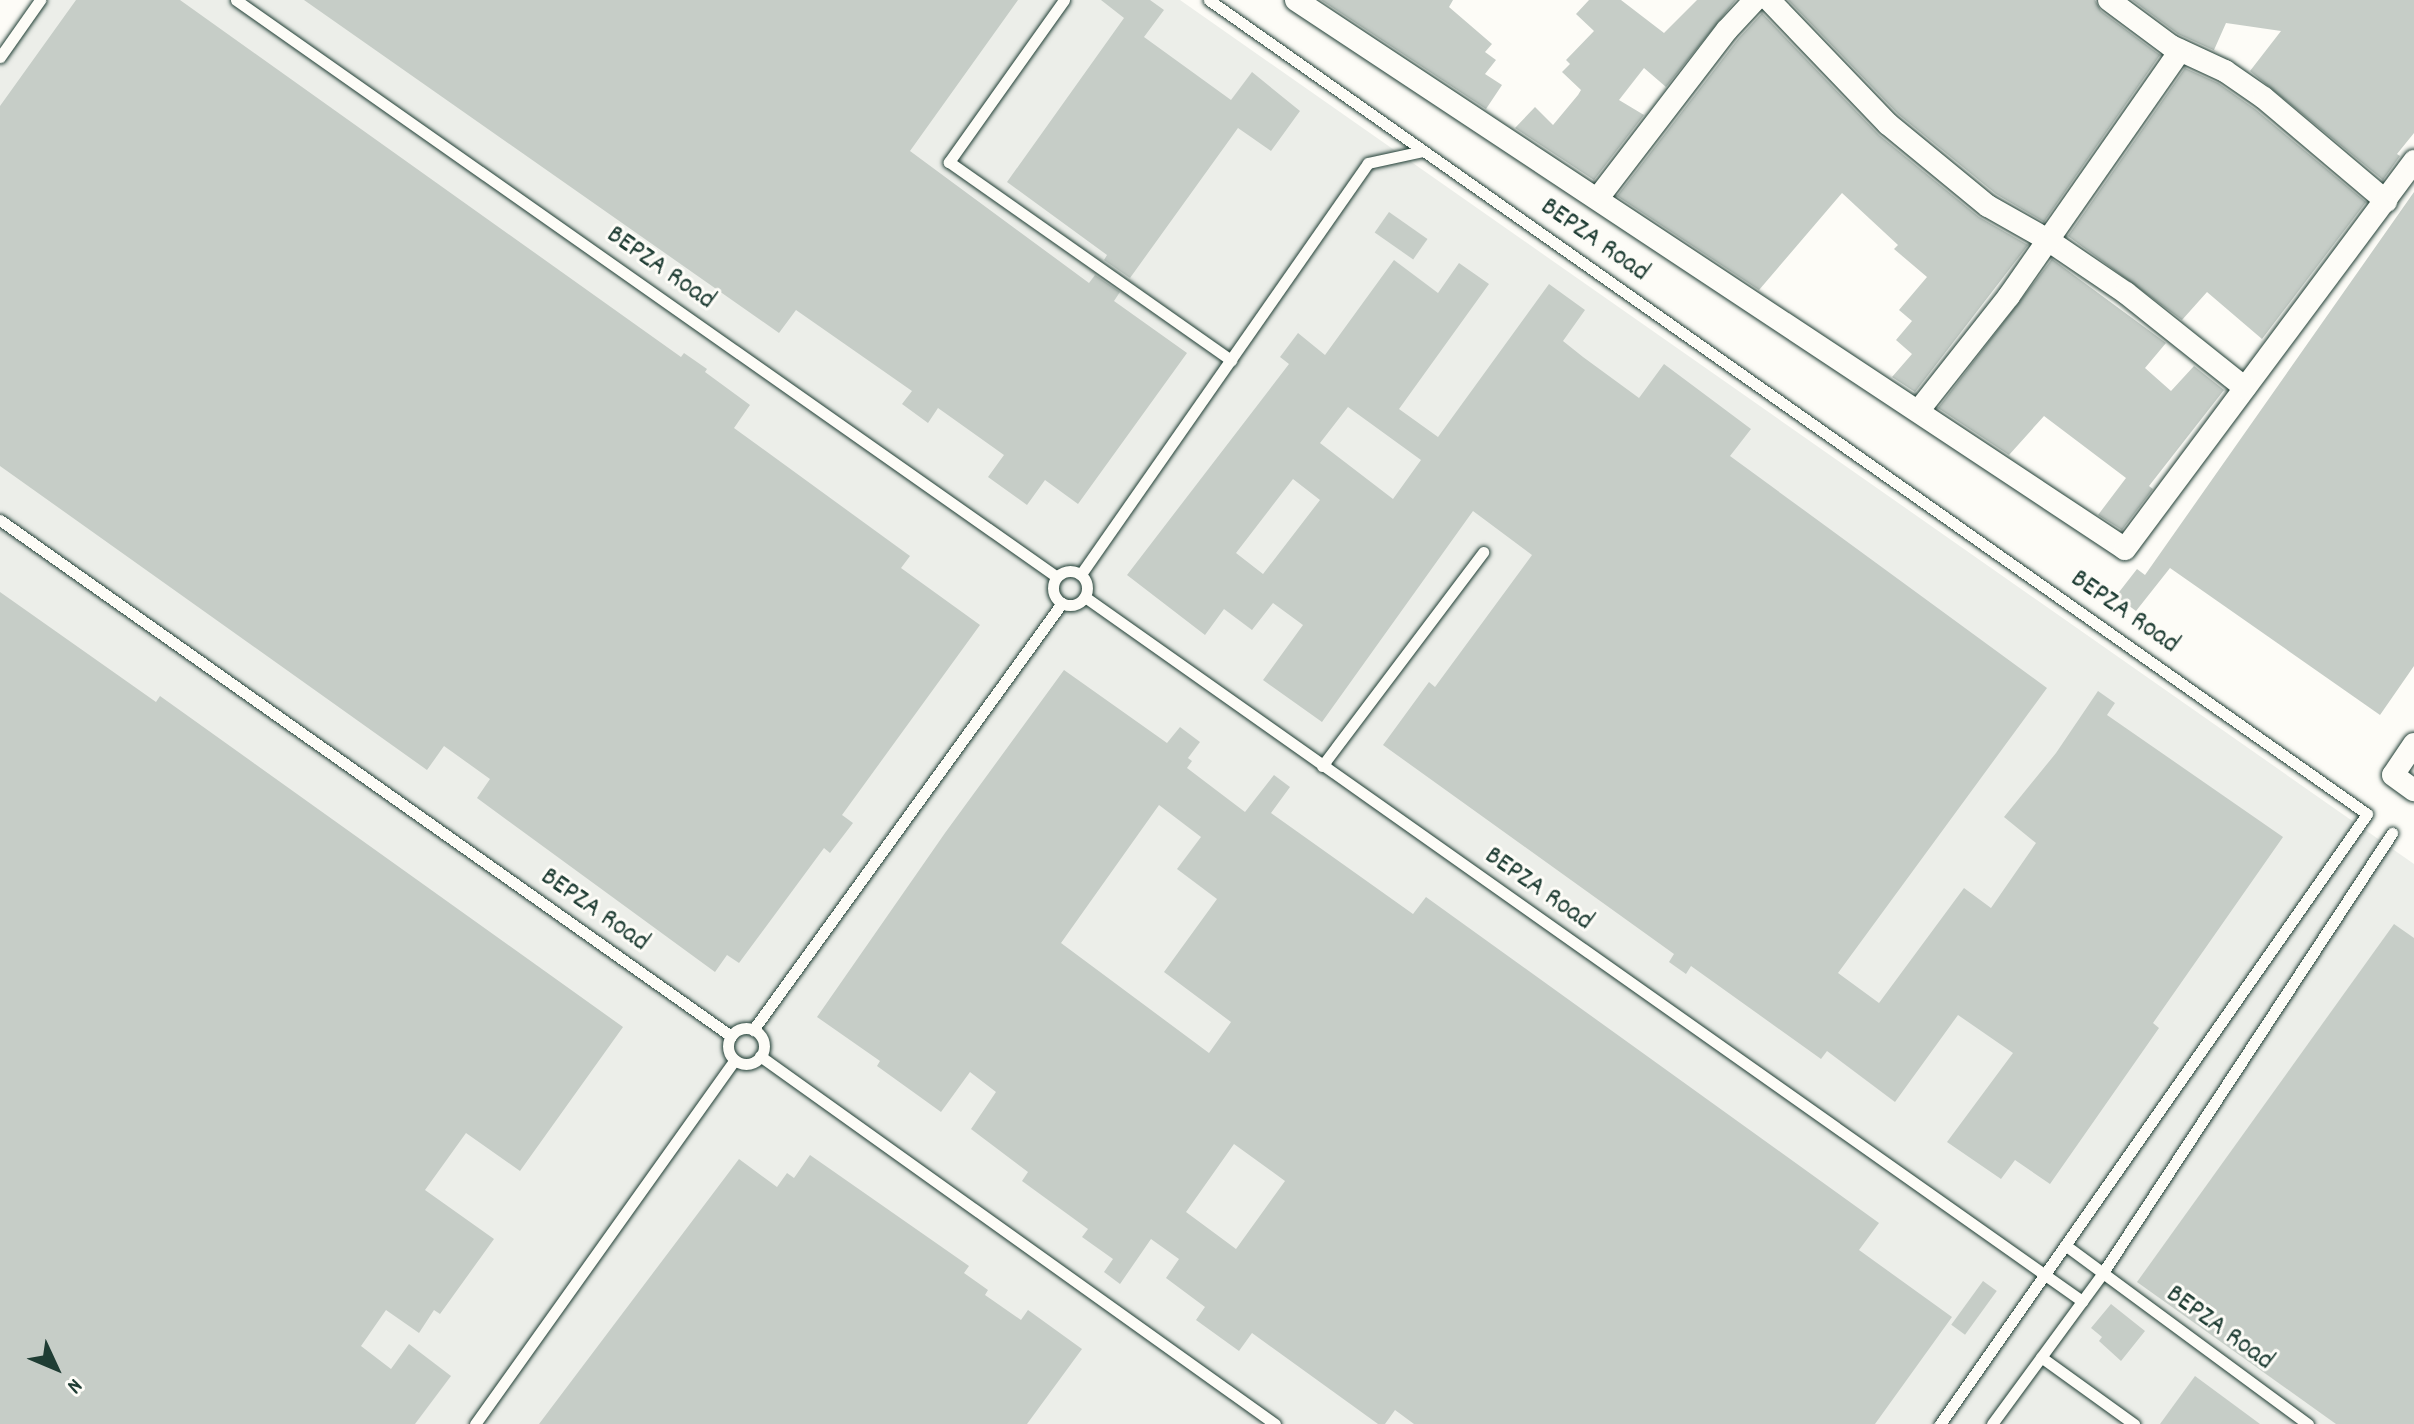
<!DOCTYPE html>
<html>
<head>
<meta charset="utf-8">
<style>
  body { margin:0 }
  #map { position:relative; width:2414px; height:1424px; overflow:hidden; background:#fdfcf7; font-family:Dekko,sans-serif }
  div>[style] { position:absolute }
  .built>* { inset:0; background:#eceee9 }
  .building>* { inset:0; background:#c6cdc7; transform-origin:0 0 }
  .roads { filter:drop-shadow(0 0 2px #1f3d34) drop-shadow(0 0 2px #1f3d34) }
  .service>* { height:11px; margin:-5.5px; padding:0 5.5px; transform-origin:5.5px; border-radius:5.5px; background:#fdfcf7 }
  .service>.ring { margin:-5.5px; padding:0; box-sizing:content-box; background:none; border:11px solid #fdfcf7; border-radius:50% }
  .minor>* { height:22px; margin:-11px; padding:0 11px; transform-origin:11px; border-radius:11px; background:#fdfcf7 }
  span { translate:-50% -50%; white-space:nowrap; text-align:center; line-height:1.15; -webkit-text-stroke:6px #fdfcf7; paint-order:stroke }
  .street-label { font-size:28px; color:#1f3d34 }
  .north { position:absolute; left:16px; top:1328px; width:80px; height:80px; -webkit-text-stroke:6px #fdfcf7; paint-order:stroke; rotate:134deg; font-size:22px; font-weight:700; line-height:32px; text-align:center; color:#1f3d34 }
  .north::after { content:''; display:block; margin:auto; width:28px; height:36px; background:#1f3d34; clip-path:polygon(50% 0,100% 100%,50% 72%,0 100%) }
</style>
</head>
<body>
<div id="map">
  <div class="built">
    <div style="clip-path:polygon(39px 0,1180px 0,2414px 864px,2414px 1424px,0 1424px,0 55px)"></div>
  </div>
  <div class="building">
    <div style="clip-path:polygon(76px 0,180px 0,681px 357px,684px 353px,707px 369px,705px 372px,750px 405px,734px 428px,910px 556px,901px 568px,980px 625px,842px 815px,853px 823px,830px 853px,824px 848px,739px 963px,727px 955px,715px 972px,477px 798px,490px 779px,444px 746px,427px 770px,0 466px,0 106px)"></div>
    <div style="clip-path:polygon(304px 0,1018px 0,910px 151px,1089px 283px,1095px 275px,1120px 292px,1114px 301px,1187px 353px,1078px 504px,1045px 480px,1027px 505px,988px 477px,1004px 455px,938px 408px,928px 423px,902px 404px,912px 391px,796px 310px,779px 333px)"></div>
    <div style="clip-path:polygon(1101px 0,1150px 0,1164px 10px,1144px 37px,1231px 100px,1252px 72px,1300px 111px,1271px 151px,1238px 128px,1130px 278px,1104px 260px,1107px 255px,1007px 182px,1124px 18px)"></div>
    <div style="clip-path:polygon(1321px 0,1453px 0,1449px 7px,1492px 44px,1485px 52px,1496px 60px,1485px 74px,1502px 85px,1486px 109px)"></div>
    <div style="clip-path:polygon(1589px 0,1621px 0,1664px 33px,1697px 0,1736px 0,1666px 87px,1644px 68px,1619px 100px,1644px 115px,1594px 180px,1515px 128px,1535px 107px,1553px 125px,1578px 95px,1581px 90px,1562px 72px,1570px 64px,1566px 60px,1594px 31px,1576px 14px)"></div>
    <div style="clip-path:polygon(1788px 0,2095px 0,2101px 11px,2160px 55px,2044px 222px,1996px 194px,1898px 114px)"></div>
    <div style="clip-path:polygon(2132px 0,2414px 0,2414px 133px,2397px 154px,2400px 156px,2383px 180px,2250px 71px,2281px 31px,2226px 23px,2214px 50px,2220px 53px,2178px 34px)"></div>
    <div style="clip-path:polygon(1762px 13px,1879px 135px,1979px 217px,2028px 245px,1915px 392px,1892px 377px,1912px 354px,1896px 340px,1912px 321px,1899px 310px,1927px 277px,1894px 249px,1898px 245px,1842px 193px,1759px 290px,1617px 196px,1738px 39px)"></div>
    <div style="clip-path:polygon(2185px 68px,2218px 83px,2255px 109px,2366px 202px,2262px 339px,2207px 292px,2182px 320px,2068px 236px)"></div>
    <div style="clip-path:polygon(2414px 192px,2414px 666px,2380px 715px,2170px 568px,2136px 611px,2116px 596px,2137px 569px,2145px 575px)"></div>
    <div style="left:1389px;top:212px;width:47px;height:25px;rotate:35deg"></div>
    <div style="clip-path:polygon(2052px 259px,2166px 343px,2145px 368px,2171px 391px,2194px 366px,2224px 390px,2149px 486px,2153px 489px,2122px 530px,2098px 515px,2126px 478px,2044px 416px,2009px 455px,1938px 408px)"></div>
    <div style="clip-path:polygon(evenodd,1394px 260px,1438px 293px,1459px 263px,1489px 284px,1399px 409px,1438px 437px,1549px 284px,1585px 310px,1563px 341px,1583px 357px,1639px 398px,1664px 364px,1751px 429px,1730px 456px,2047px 688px,1838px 973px,1879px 1003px,1964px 888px,1991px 908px,2036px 843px,2004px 817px,2056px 753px,2098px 691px,2115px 703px,2107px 715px,2283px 837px,2153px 1023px,2159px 1028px,2050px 1184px,2015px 1160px,2001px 1179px,1947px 1142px,2013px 1053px,1958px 1015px,1895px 1102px,1827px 1051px,1821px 1059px,1691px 966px,1686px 974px,1669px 962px,1674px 954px,1383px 745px,1429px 682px,1435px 687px,1532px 555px,1473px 511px,1322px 722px,1263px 680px,1303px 625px,1273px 603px,1252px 630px,1224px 609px,1205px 635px,1127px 575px,1289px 364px,1280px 357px,1298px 333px,1325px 355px,1394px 260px,1348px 407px,1421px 460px,1393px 499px,1320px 443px,1348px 407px,1394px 260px,1293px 479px,1320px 500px,1263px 574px,1236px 553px,1293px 479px)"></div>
    <div style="clip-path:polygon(0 592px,156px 702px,160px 696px,623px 1027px,520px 1171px,466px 1133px,425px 1190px,494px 1239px,440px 1314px,434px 1310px,419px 1333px,386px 1310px,361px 1346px,391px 1369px,409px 1344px,451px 1376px,415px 1424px,0 1424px)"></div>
    <div style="clip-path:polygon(evenodd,1064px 670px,1167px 743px,1180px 727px,1200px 742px,1188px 758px,1192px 761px,1187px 768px,1245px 812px,1274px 775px,1290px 787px,1271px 813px,1413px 914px,1426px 897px,1879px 1223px,1859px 1250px,1952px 1317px,1875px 1424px,1414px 1424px,1395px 1410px,1385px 1424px,1378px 1424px,1252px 1333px,1239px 1351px,1196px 1320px,1205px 1307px,1166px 1278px,1179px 1259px,1151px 1239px,1120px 1284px,1104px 1272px,1113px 1259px,1082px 1237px,1088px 1229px,1022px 1181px,1028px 1172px,971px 1129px,996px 1092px,970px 1072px,941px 1112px,877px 1066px,880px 1061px,817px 1017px,945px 833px,1064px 670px,1159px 805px,1201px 837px,1177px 869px,1217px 899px,1164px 972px,1231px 1022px,1209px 1053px,1061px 943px,1159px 805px,1064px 670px,1234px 1144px,1285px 1181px,1236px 1249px,1186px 1212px,1234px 1144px)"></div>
    <div style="clip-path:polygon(2394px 924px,2414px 938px,2414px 1424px,2336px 1424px,2137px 1282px)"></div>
    <div style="clip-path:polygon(810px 1155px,969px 1266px,964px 1273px,988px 1290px,985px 1295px,1021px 1320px,1028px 1310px,1082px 1349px,1027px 1424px,539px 1424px,739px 1159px,777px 1187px,787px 1173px,794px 1178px)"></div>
    <div style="left:1983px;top:1281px;width:17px;height:54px;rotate:36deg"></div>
    <div style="clip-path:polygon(2111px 1304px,2145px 1331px,2121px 1361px,2099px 1341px,2102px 1337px,2091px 1328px)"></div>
    <div style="clip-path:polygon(2195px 1376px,2260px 1424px,2160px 1424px)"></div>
  </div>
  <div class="roads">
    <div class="service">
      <div style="left:236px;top:0;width:1003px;rotate:35.1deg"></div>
      <div style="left:1064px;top:0;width:199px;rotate:125.4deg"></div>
      <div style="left:949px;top:162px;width:345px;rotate:35.1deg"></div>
      <div style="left:1209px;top:0;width:1415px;rotate:35.1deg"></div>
      <div style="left:2367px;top:814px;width:745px;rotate:124.99deg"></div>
      <div style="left:0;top:57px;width:70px;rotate:-54.9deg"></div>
      <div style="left:0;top:520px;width:895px;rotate:35.22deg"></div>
      <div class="ring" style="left:1053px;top:571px;width:23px;height:23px"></div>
      <div style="left:1081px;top:574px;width:501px;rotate:-55.07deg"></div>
      <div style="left:1368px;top:163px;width:56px;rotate:-12.3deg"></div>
      <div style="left:1085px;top:597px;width:1221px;rotate:35.23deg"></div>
      <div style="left:1322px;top:766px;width:268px;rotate:-53deg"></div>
      <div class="ring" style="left:728px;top:1028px;width:25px;height:25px"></div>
      <div style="left:753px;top:1030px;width:527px;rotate:-54.11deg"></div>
      <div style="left:760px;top:1056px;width:633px;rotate:35.55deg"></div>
      <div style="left:2065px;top:1245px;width:302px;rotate:36.4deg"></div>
      <div style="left:2041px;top:1357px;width:115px;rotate:35.8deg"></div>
      <div style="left:475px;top:1424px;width:447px;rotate:-54.5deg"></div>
      <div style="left:1992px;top:1424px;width:186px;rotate:-53.7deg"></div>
      <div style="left:2102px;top:1274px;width:528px;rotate:-56.67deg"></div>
    </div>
    <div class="minor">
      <div style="left:1296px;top:0;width:994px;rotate:33.51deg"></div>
      <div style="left:2125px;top:549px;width:484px;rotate:-53.3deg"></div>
      <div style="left:1769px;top:0;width:172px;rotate:46.2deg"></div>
      <div style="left:1888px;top:124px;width:129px;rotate:39.4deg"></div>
      <div style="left:1988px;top:206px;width:69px;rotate:29.5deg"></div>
      <div style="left:2048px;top:240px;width:94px;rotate:34.2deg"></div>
      <div style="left:2126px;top:293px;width:152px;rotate:38.6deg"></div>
      <div style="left:2109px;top:0;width:77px;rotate:36.6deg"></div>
      <div style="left:2171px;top:46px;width:60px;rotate:24.8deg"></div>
      <div style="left:2225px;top:71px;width:47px;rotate:34.7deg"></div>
      <div style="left:2264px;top:98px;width:160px;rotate:40.2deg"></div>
      <div style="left:1598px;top:198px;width:212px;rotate:-52.5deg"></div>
      <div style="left:1727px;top:30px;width:41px;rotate:-47deg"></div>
      <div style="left:1919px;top:410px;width:145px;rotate:-51.7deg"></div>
      <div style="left:2009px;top:296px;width:299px;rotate:-55.1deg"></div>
      <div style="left:2414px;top:744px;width:37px;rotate:124deg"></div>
      <div style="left:2393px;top:775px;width:26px;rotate:36deg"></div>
    </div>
  </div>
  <div class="street-label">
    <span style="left:1594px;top:241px;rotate:35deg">BEPZA Road</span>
    <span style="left:660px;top:269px;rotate:35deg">BEPZA Road</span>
    <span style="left:2124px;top:613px;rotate:35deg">BEPZA Road</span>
    <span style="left:1538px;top:890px;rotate:35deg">BEPZA Road</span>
    <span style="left:594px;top:911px;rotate:35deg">BEPZA Road</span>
    <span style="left:2219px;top:1329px;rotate:36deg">BEPZA Road</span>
  </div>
  <div class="north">N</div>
</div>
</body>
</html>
